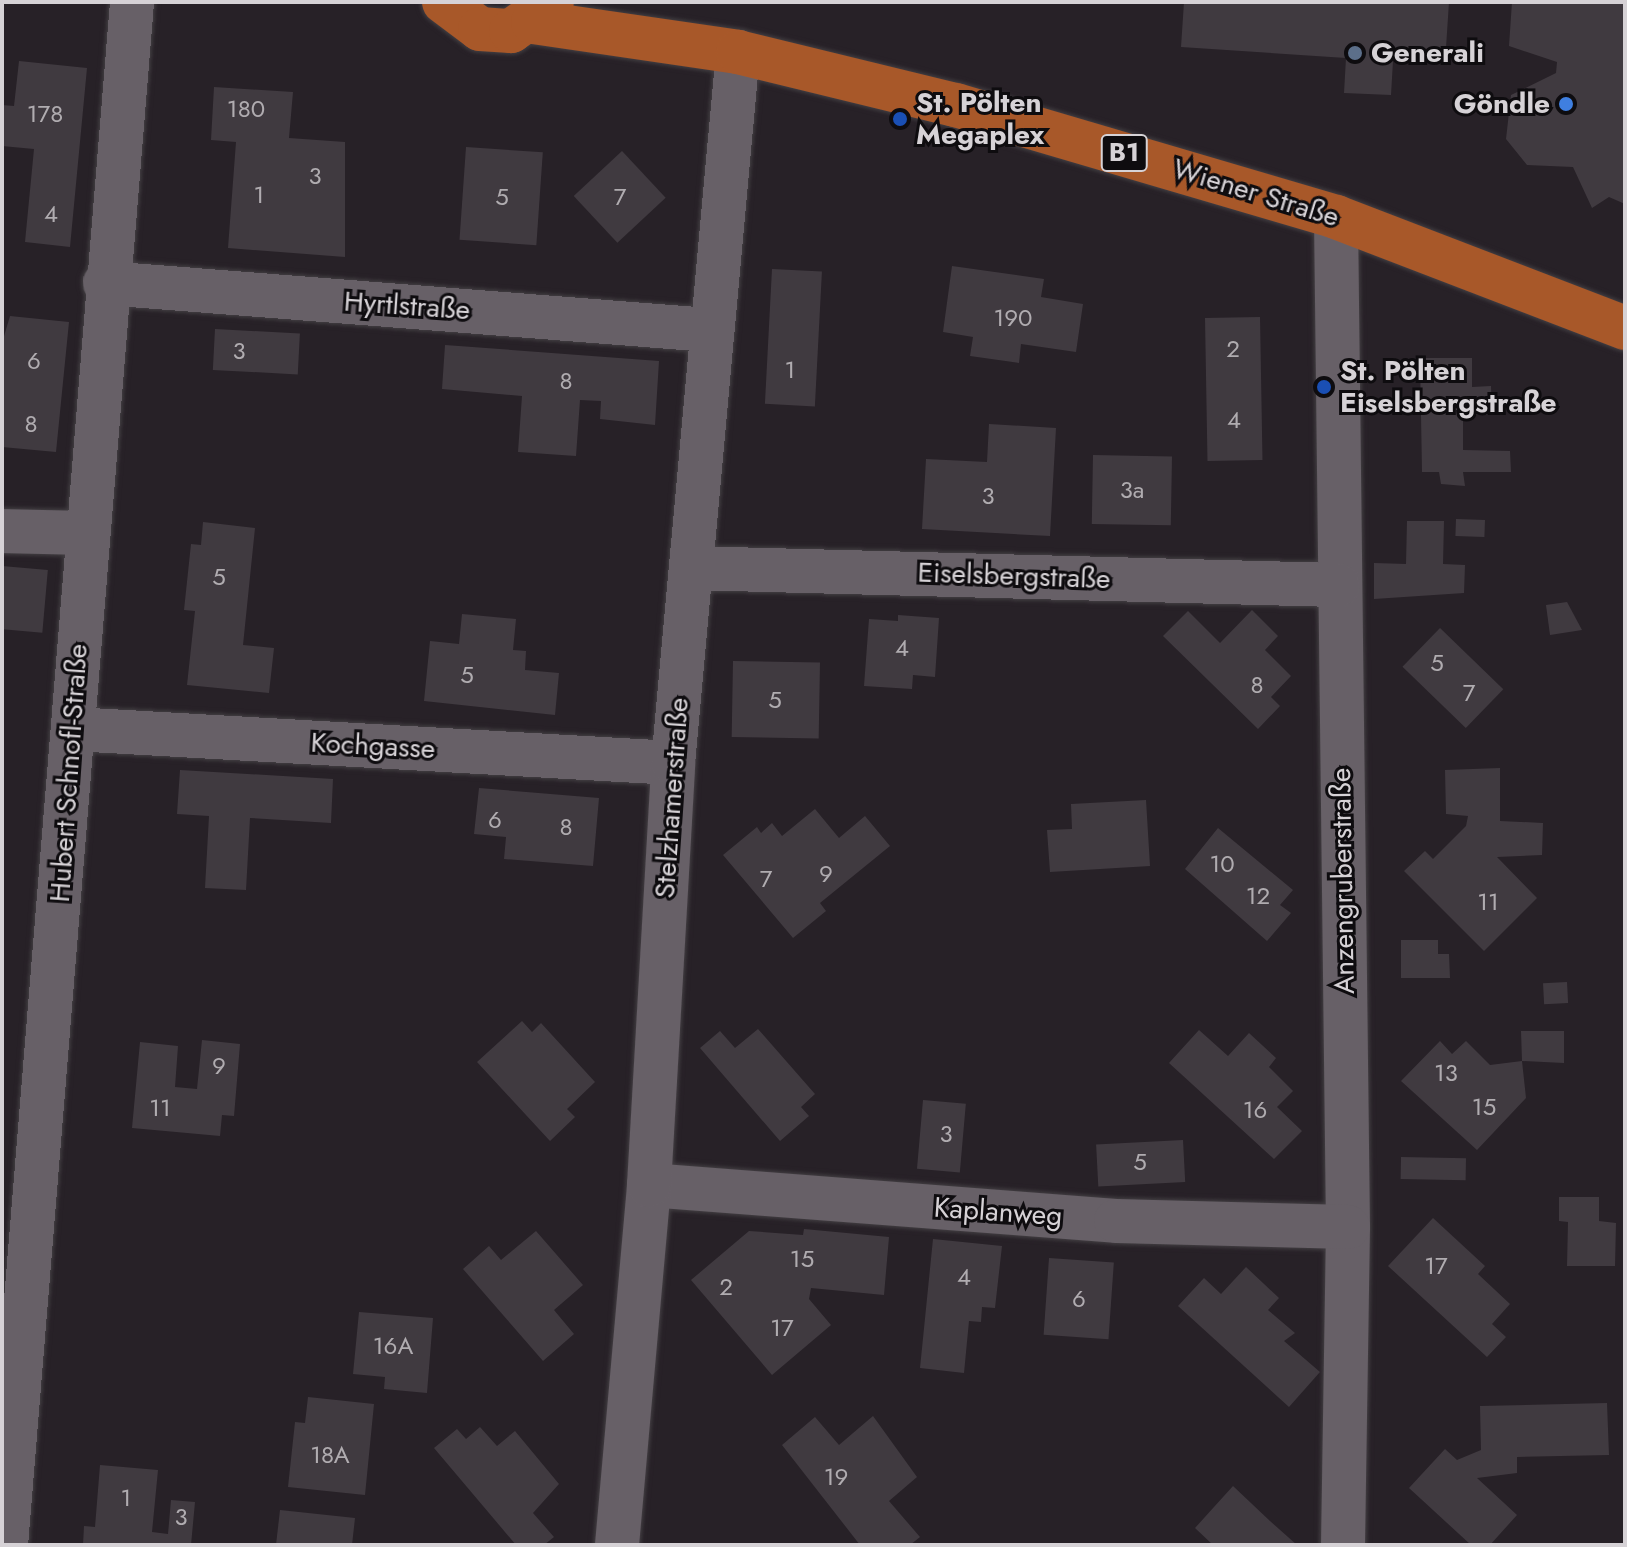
<!DOCTYPE html>
<html>
<head>
<meta charset="utf-8">
<style>
  body { margin:0 }
  #map { position:relative; width:1627px; height:1547px; overflow:hidden; background:#272127; font-family:Jost,sans-serif }
  div>[style] { position:absolute }
  .building>* { inset:0; background:#403a40; transform-origin:0 0 }
  .roads { filter:drop-shadow(0 0 2px #433f43) drop-shadow(0 0 2px #433f43) }
  .minor>* { height:44px; margin:-22px; padding:0 22px; transform-origin:22px; border-radius:22px; background:#676067 }
  .major>* { height:44px; margin:-22px; padding:0 22px; transform-origin:22px; border-radius:22px; background:#a85829 }
  .dots>* { width:22px; height:22px; translate:-50% -50%; box-sizing:border-box; border:4px solid #0e0c0f; border-radius:50% }
  span { translate:-50% -50%; white-space:nowrap; text-align:center; line-height:1.15; -webkit-text-stroke:6px #0e0c0f; paint-order:stroke }
  .number-label { font-size:24px; color:#b0acb0 }
  .number-label span { -webkit-text-stroke-width:0 }
  .shield-label span { padding:2px 6px; background:#0e0c0f; border:2px solid; border-radius:6px; -webkit-text-stroke-width:0 }
  .shield-label { font-size:26px; color:#d6d2d6; font-weight:700 }
  .poi-label { font-size:28px; color:#d6d2d6; font-weight:700 }
  .left { translate:0 -50%; text-align:left }
  .right { translate:-100% -50%; text-align:right }
  .street-label { font-size:28px; color:#d6d2d6 }
  .frame { position:absolute; inset:0; border:4px solid #d6d2d6; pointer-events:none }
</style>
</head>
<body>
<div id="map">
  <div class="building">
    <div style="clip-path:polygon(1184px 2px,1449px 2px,1445px 63px,1393px 61px,1391px 95px,1344px 93px,1346px 58px,1181px 47px)"></div>
    <div style="clip-path:polygon(1512px 2px,1625px 2px,1625px 204px,1609px 197px,1592px 208px,1573px 167px,1527px 165px,1506px 139px,1511px 95px,1556px 73px,1557px 62px,1509px 46px)"></div>
    <div style="clip-path:polygon(19px 61px,87px 68px,70px 247px,25px 242px,34px 149px,2px 146px,2px 105px,14px 106px)"></div>
    <div style="clip-path:polygon(214px 87px,293px 92px,289px 138px,345px 142px,345px 257px,228px 248px,236px 142px,211px 140px)"></div>
    <div style="left:466px;top:147px;width:77px;height:93px;rotate:4deg"></div>
    <div style="left:622px;top:151px;width:64px;height:66px;rotate:47deg"></div>
    <div style="clip-path:polygon(952px 266px,1044px 279px,1041px 297px,1083px 304px,1076px 352px,1021px 344px,1019px 363px,970px 356px,973px 337px,943px 332px)"></div>
    <div style="left:772px;top:269px;width:50px;height:135px;rotate:3deg"></div>
    <div style="clip-path:polygon(10px 316px,69px 322px,56px 452px,2px 447px,2px 343px)"></div>
    <div style="left:1260px;top:317px;width:143px;height:55px;rotate:89deg"></div>
    <div style="left:215px;top:329px;width:85px;height:41px;rotate:3deg"></div>
    <div style="clip-path:polygon(445px 345px,659px 361px,655px 425px,600px 419px,601px 401px,580px 400px,576px 456px,518px 452px,522px 396px,442px 389px)"></div>
    <div style="clip-path:polygon(1420px 358px,1472px 358px,1472px 387px,1491px 386px,1492px 415px,1463px 415px,1463px 450px,1510px 451px,1511px 472px,1463px 472px,1465px 486px,1441px 484px,1439px 472px,1422px 472px)"></div>
    <div style="clip-path:polygon(989px 424px,1056px 428px,1050px 536px,922px 529px,926px 459px,987px 462px)"></div>
    <div style="left:1093px;top:455px;width:79px;height:69px;rotate:1deg"></div>
    <div style="left:1456px;top:519px;width:29px;height:17px;rotate:2deg"></div>
    <div style="clip-path:polygon(1407px 521px,1444px 521px,1443px 564px,1465px 565px,1464px 593px,1374px 599px,1374px 563px,1406px 564px)"></div>
    <div style="clip-path:polygon(203px 522px,255px 528px,243px 645px,274px 648px,269px 693px,187px 685px,195px 611px,184px 610px,191px 544px,201px 545px)"></div>
    <div style="left:2px;top:566px;width:46px;height:63px;rotate:5deg"></div>
    <div style="clip-path:polygon(1567px 602px,1582px 630px,1550px 635px,1546px 605px)"></div>
    <div style="clip-path:polygon(1252px 610px,1278px 636px,1265px 650px,1291px 676px,1271px 697px,1280px 706px,1258px 729px,1163px 636px,1188px 611px,1220px 643px)"></div>
    <div style="clip-path:polygon(462px 614px,516px 619px,513px 650px,526px 651px,525px 670px,559px 673px,555px 715px,424px 701px,430px 641px,459px 644px)"></div>
    <div style="clip-path:polygon(898px 615px,939px 618px,935px 677px,913px 675px,912px 689px,864px 686px,869px 619px,898px 621px)"></div>
    <div style="left:1440px;top:628px;width:88px;height:54px;rotate:44deg"></div>
    <div style="left:733px;top:661px;width:87px;height:76px;rotate:1deg"></div>
    <div style="clip-path:polygon(1500px 768px,1500px 821px,1543px 823px,1542px 855px,1497px 857px,1537px 898px,1484px 951px,1404px 871px,1425px 851px,1433px 859px,1466px 826px,1468px 816px,1446px 814px,1445px 770px)"></div>
    <div style="clip-path:polygon(180px 770px,333px 779px,331px 823px,250px 818px,246px 890px,205px 888px,209px 816px,177px 814px)"></div>
    <div style="clip-path:polygon(479px 788px,599px 798px,593px 866px,504px 859px,506px 837px,474px 834px)"></div>
    <div style="clip-path:polygon(1146px 800px,1150px 866px,1050px 872px,1047px 830px,1072px 829px,1071px 804px)"></div>
    <div style="clip-path:polygon(815px 809px,839px 838px,865px 816px,890px 846px,820px 903px,826px 911px,793px 938px,723px 855px,757px 827px,761px 833px,772px 823px,782px 836px)"></div>
    <div style="clip-path:polygon(1218px 828px,1293px 890px,1280px 905px,1291px 913px,1267px 941px,1185px 869px)"></div>
    <div style="clip-path:polygon(1401px 940px,1438px 940px,1438px 954px,1449px 954px,1450px 978px,1401px 978px)"></div>
    <div style="left:1567px;top:982px;width:21px;height:24px;rotate:87deg"></div>
    <div style="clip-path:polygon(522px 1021px,532px 1032px,541px 1023px,595px 1082px,567px 1109px,575px 1117px,550px 1141px,477px 1062px)"></div>
    <div style="clip-path:polygon(758px 1029px,815px 1094px,801px 1107px,809px 1116px,780px 1141px,700px 1048px,720px 1031px,735px 1048px)"></div>
    <div style="clip-path:polygon(1199px 1030px,1228px 1056px,1249px 1033px,1276px 1058px,1269px 1067px,1293px 1091px,1277px 1107px,1302px 1131px,1274px 1159px,1169px 1063px)"></div>
    <div style="clip-path:polygon(1521px 1031px,1564px 1031px,1564px 1063px,1522px 1061px,1526px 1098px,1477px 1150px,1401px 1081px,1440px 1041px,1452px 1054px,1466px 1041px,1490px 1065px,1522px 1061px)"></div>
    <div style="clip-path:polygon(202px 1040px,240px 1044px,234px 1116px,222px 1115px,220px 1136px,132px 1128px,140px 1042px,178px 1046px,175px 1087px,197px 1089px)"></div>
    <div style="left:923px;top:1100px;width:43px;height:69px;rotate:5deg"></div>
    <div style="left:1183px;top:1140px;width:42px;height:87px;rotate:87deg"></div>
    <div style="left:1401px;top:1157px;width:65px;height:22px;rotate:1deg"></div>
    <div style="clip-path:polygon(1559px 1197px,1599px 1197px,1599px 1221px,1616px 1223px,1615px 1266px,1567px 1266px,1568px 1222px,1559px 1221px)"></div>
    <div style="clip-path:polygon(1433px 1218px,1485px 1266px,1478px 1274px,1510px 1304px,1492px 1324px,1506px 1337px,1487px 1357px,1388px 1266px)"></div>
    <div style="clip-path:polygon(804px 1229px,889px 1237px,884px 1295px,811px 1288px,809px 1299px,831px 1325px,772px 1375px,691px 1280px,749px 1231px,803px 1235px)"></div>
    <div style="clip-path:polygon(536px 1231px,583px 1285px,554px 1310px,574px 1334px,543px 1361px,463px 1269px,489px 1246px,501px 1260px)"></div>
    <div style="clip-path:polygon(933px 1239px,1002px 1246px,995px 1308px,982px 1307px,981px 1322px,969px 1321px,964px 1373px,920px 1368px)"></div>
    <div style="left:1049px;top:1258px;width:65px;height:77px;rotate:4deg"></div>
    <div style="clip-path:polygon(1246px 1267px,1279px 1298px,1268px 1310px,1295px 1333px,1284px 1341px,1320px 1372px,1289px 1407px,1178px 1306px,1204px 1278px,1221px 1294px)"></div>
    <div style="clip-path:polygon(359px 1312px,433px 1318px,427px 1393px,384px 1389px,385px 1377px,353px 1374px)"></div>
    <div style="clip-path:polygon(308px 1397px,374px 1404px,365px 1495px,288px 1487px,295px 1422px,305px 1423px)"></div>
    <div style="clip-path:polygon(1607px 1403px,1609px 1455px,1517px 1457px,1517px 1473px,1477px 1478px,1517px 1515px,1490px 1545px,1471px 1545px,1409px 1488px,1445px 1449px,1457px 1460px,1481px 1450px,1480px 1406px)"></div>
    <div style="clip-path:polygon(873px 1416px,917px 1477px,889px 1501px,920px 1537px,910px 1545px,860px 1545px,782px 1445px,815px 1417px,839px 1445px)"></div>
    <div style="clip-path:polygon(480px 1427px,497px 1446px,515px 1431px,559px 1484px,533px 1513px,554px 1537px,544px 1545px,516px 1545px,434px 1448px,457px 1429px,466px 1439px)"></div>
    <div style="clip-path:polygon(100px 1465px,158px 1470px,152px 1532px,168px 1534px,171px 1500px,195px 1502px,191px 1545px,83px 1545px,84px 1526px,95px 1527px)"></div>
    <div style="clip-path:polygon(1233px 1486px,1270px 1521px,1297px 1545px,1213px 1545px,1195px 1528px)"></div>
    <div style="clip-path:polygon(280px 1510px,355px 1518px,352px 1545px,276px 1545px)"></div>
  </div>
  <div class="roads">
    <div class="minor">
      <div style="left:1336px;top:217px;width:1010px;rotate:89.32deg"></div>
      <div style="left:1348px;top:1227px;width:318px;rotate:90.9deg"></div>
      <div style="left:105px;top:283px;width:606px;rotate:4.45deg"></div>
      <div style="left:2px;top:531px;width:85px;rotate:1.3deg"></div>
      <div style="left:691px;top:568px;width:647px;rotate:1.51deg"></div>
      <div style="left:73px;top:729px;width:601px;rotate:3.24deg"></div>
      <div style="left:649px;top:1185px;width:468px;rotate:4.4deg"></div>
      <div style="left:1116px;top:1221px;width:232px;rotate:1.5deg"></div>
      <div style="left:6px;top:1545px;width:1548px;rotate:-85.33deg"></div>
      <div style="left:617px;top:1545px;width:361px;rotate:-84.9deg"></div>
      <div style="left:649px;top:1185px;width:423px;rotate:-86.7deg"></div>
      <div style="left:673px;top:763px;width:714px;rotate:-84.78deg"></div>
    </div>
    <div class="major">
      <div style="left:444px;top:2px;width:45px;rotate:36.9deg"></div>
      <div style="left:480px;top:29px;width:31px;rotate:4deg"></div>
      <div style="left:511px;top:31px;width:50px;rotate:-35.3deg"></div>
      <div style="left:533px;top:22px;width:207px;rotate:8.3deg"></div>
      <div style="left:738px;top:52px;width:224px;rotate:13.7deg"></div>
      <div style="left:956px;top:105px;width:396px;rotate:16.4deg"></div>
      <div style="left:1336px;top:217px;width:310px;rotate:21deg"></div>
    </div>
  </div>
  <div class="dots">
    <div style="left:1355px;top:53px;background:#5c6f8a"></div>
    <div style="left:1566px;top:104px;background:#3f7fe0"></div>
    <div style="left:900px;top:119px;background:#1a4fb4"></div>
    <div style="left:1324px;top:387px;background:#1a4fb4"></div>
  </div>
  <div class="number-label">
    <span style="left:246px;top:109px">180</span>
    <span style="left:45px;top:114px">178</span>
    <span style="left:315px;top:176px">3</span>
    <span style="left:259px;top:195px">1</span>
    <span style="left:502px;top:197px">5</span>
    <span style="left:620px;top:197px">7</span>
    <span style="left:51px;top:214px">4</span>
    <span style="left:1013px;top:318px">190</span>
    <span style="left:1233px;top:349px">2</span>
    <span style="left:239px;top:351px">3</span>
    <span style="left:34px;top:361px">6</span>
    <span style="left:790px;top:370px">1</span>
    <span style="left:566px;top:381px">8</span>
    <span style="left:1234px;top:420px">4</span>
    <span style="left:31px;top:424px">8</span>
    <span style="left:1132px;top:490px">3a</span>
    <span style="left:988px;top:496px">3</span>
    <span style="left:219px;top:577px">5</span>
    <span style="left:902px;top:648px">4</span>
    <span style="left:1437px;top:663px">5</span>
    <span style="left:467px;top:675px">5</span>
    <span style="left:1257px;top:685px">8</span>
    <span style="left:1469px;top:693px">7</span>
    <span style="left:775px;top:700px">5</span>
    <span style="left:495px;top:820px">6</span>
    <span style="left:566px;top:827px">8</span>
    <span style="left:1222px;top:864px">10</span>
    <span style="left:826px;top:874px">9</span>
    <span style="left:766px;top:879px">7</span>
    <span style="left:1258px;top:896px">12</span>
    <span style="left:1488px;top:902px">11</span>
    <span style="left:219px;top:1066px">9</span>
    <span style="left:1446px;top:1073px">13</span>
    <span style="left:1484px;top:1107px">15</span>
    <span style="left:160px;top:1108px">11</span>
    <span style="left:1255px;top:1110px">16</span>
    <span style="left:946px;top:1134px">3</span>
    <span style="left:1140px;top:1162px">5</span>
    <span style="left:802px;top:1259px">15</span>
    <span style="left:1436px;top:1266px">17</span>
    <span style="left:964px;top:1277px">4</span>
    <span style="left:726px;top:1287px">2</span>
    <span style="left:1079px;top:1299px">6</span>
    <span style="left:782px;top:1328px">17</span>
    <span style="left:393px;top:1346px">16A</span>
    <span style="left:330px;top:1455px">18A</span>
    <span style="left:836px;top:1477px">19</span>
    <span style="left:126px;top:1498px">1</span>
    <span style="left:181px;top:1517px">3</span>
  </div>
  <div class="shield-label">
    <span style="left:1124px;top:153px">B1</span>
  </div>
  <div class="poi-label">
    <span class="left" style="left:1371px;top:53px">Generali</span>
    <span class="left" style="left:916px;top:119px">St. Pölten<br>Megaplex</span>
    <span class="right" style="left:1550px;top:104px">Göndle</span>
    <span class="left" style="left:1340px;top:387px">St. Pölten<br>Eiselsbergstraße</span>
  </div>
  <div class="street-label">
    <span style="left:1256px;top:193px;rotate:17deg">Wiener Straße</span>
    <span style="left:407px;top:306px;rotate:4deg">Hyrtlstraße</span>
    <span style="left:1014px;top:576px;rotate:2deg">Eiselsbergstraße</span>
    <span style="left:373px;top:746px;rotate:3deg">Kochgasse</span>
    <span style="left:69px;top:773px;rotate:-86deg">Hubert Schnofl-Straße</span>
    <span style="left:672px;top:798px;rotate:-86deg">Stelzhamerstraße</span>
    <span style="left:1343px;top:881px;rotate:-91deg">Anzengruberstraße</span>
    <span style="left:998px;top:1212px;rotate:4deg">Kaplanweg</span>
  </div>
  <div class="frame"></div>
</div>
</body>
</html>
